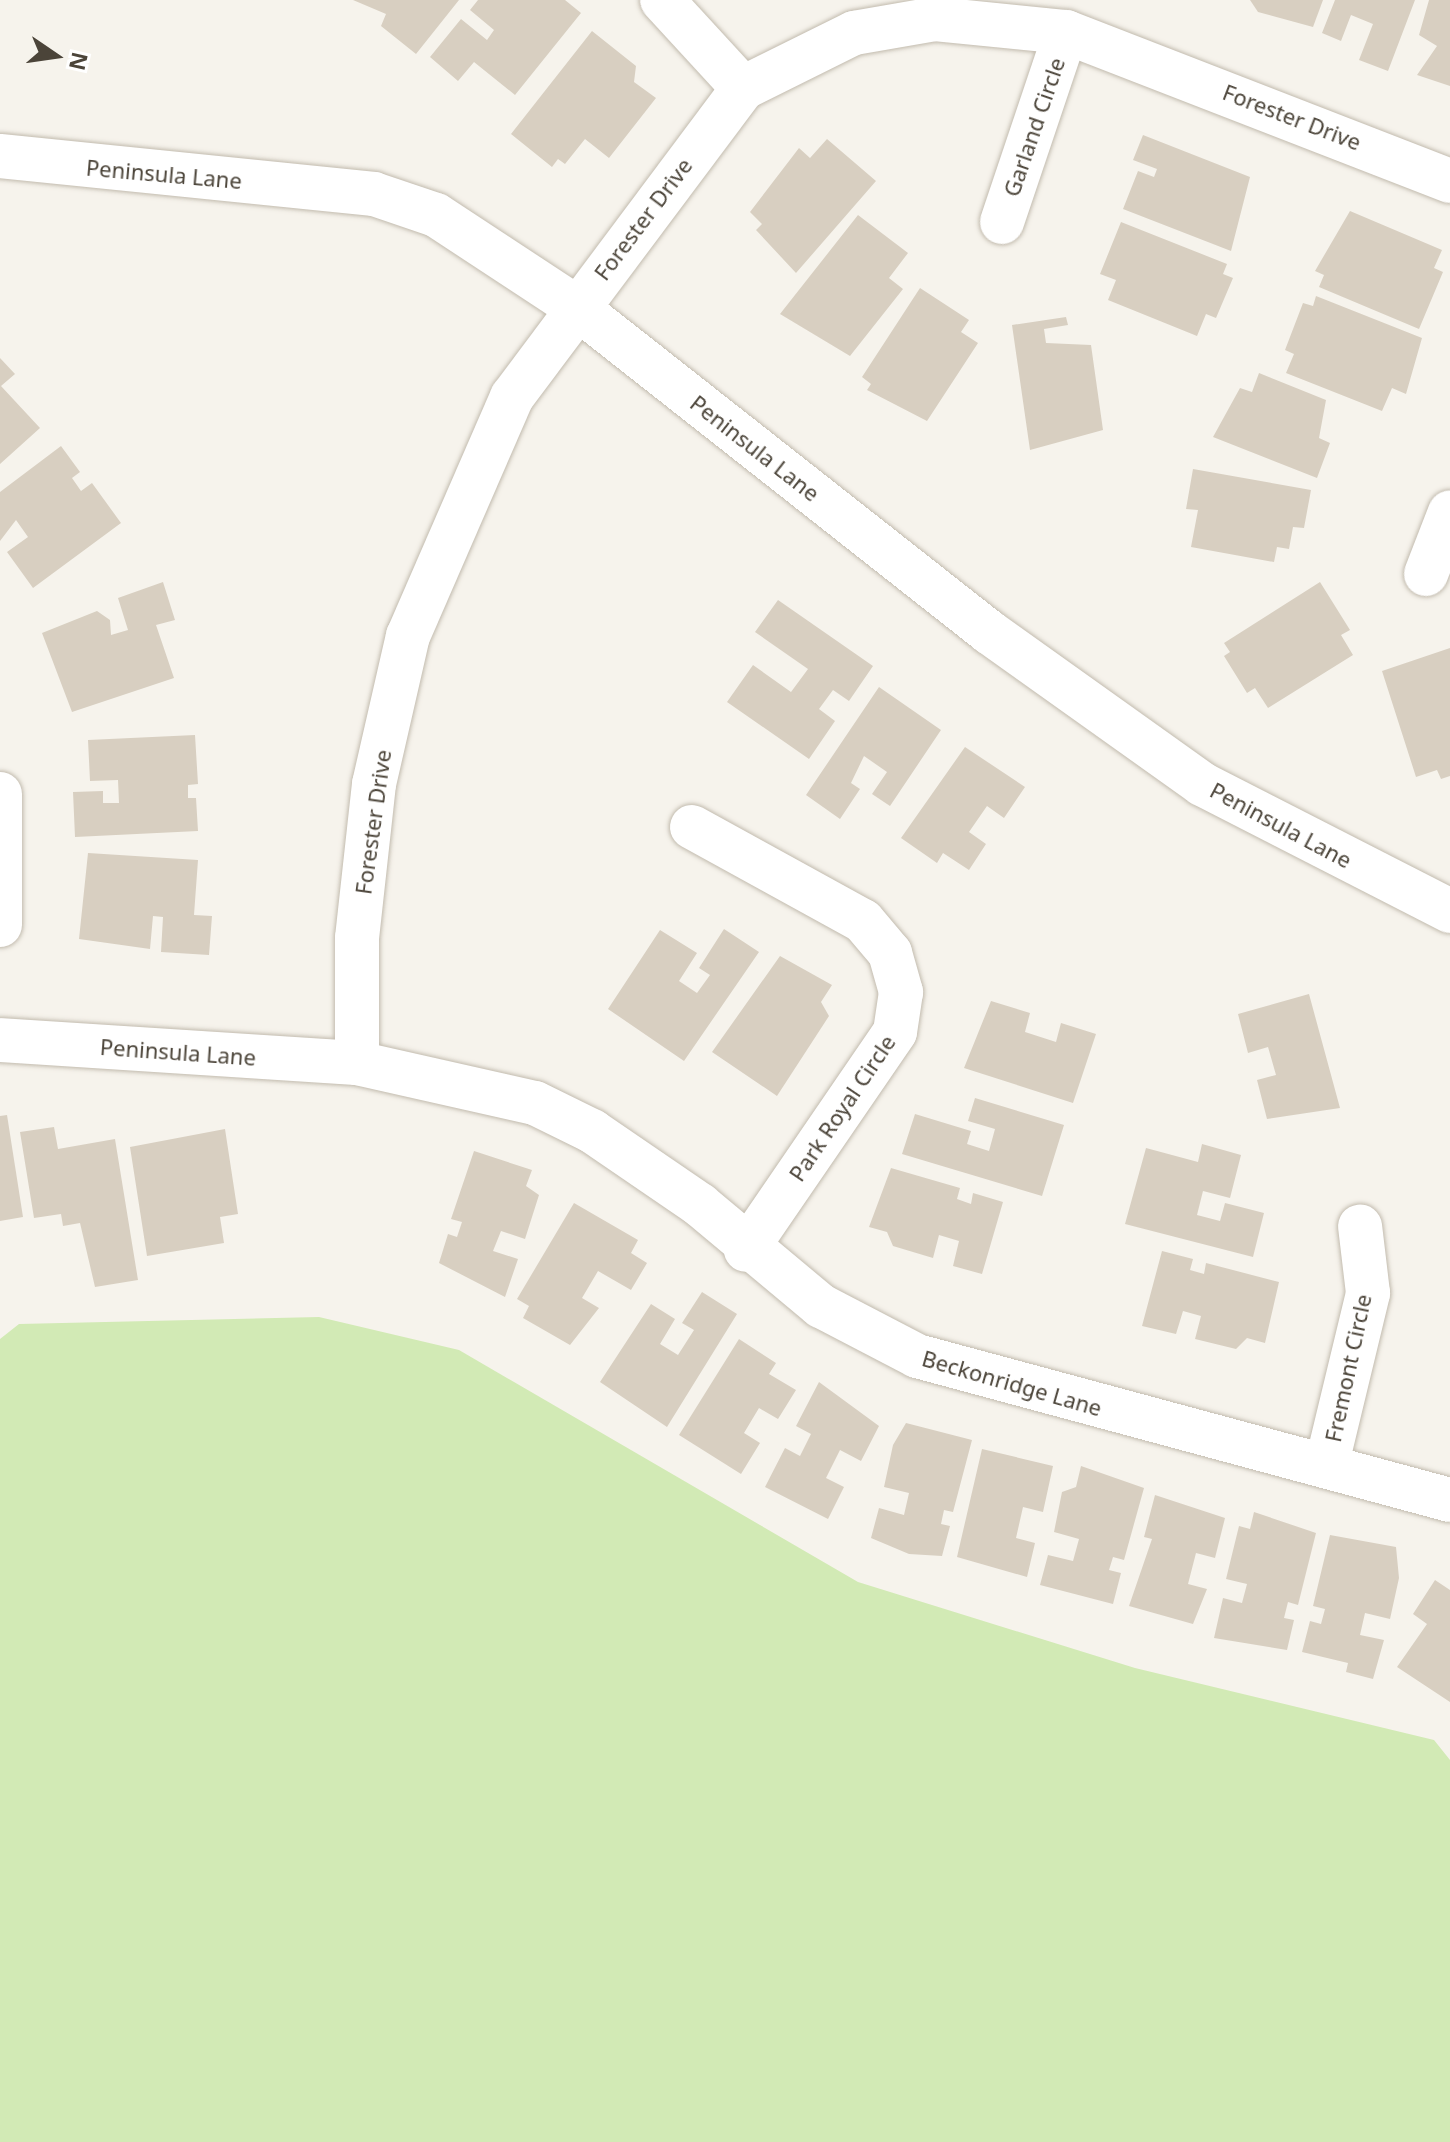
<!DOCTYPE html>
<html>
<head>
<meta charset="utf-8">
<style>
  body { margin:0 }
  #map { position:relative; width:1450px; height:2142px; overflow:hidden; background:#f6f3ec; font-family:"Noto Sans",sans-serif }
  div>[style] { position:absolute }
  .green>* { inset:0; background:#d2eab5 }
  .building>* { inset:0; background:#d8cfc1 }
  .roads { filter:drop-shadow(0 0 2px #c2bbae) drop-shadow(0 0 2px #c2bbae) }
  .minor>* { height:44px; margin:-22px; padding:0 22px; transform-origin:22px; border-radius:22px; background:#fff }
  span { translate:-50% -50%; white-space:nowrap; text-align:center; line-height:1.15; -webkit-text-stroke:6px #fff; paint-order:stroke }
  .street-label { font-size:22px; color:#4b4439 }
  .north { position:absolute; left:16px; top:16px; width:80px; height:80px; -webkit-text-stroke:6px #fff; paint-order:stroke; rotate:103deg; font-size:22px; font-weight:700; line-height:32px; text-align:center; color:#4b4439 }
  .north::after { content:''; display:block; margin:auto; width:28px; height:36px; background:#4b4439; clip-path:polygon(50% 0,100% 100%,50% 72%,0 100%) }
</style>
</head>
<body>
<div id="map">
  <div class="green">
    <div style="clip-path:polygon(319px 1317px,459px 1350px,858px 1582px,1135px 1668px,1434px 1740px,1450px 1760px,1450px 2142px,0 2142px,0 1339px,19px 1324px)"></div>
  </div>
  <div class="building">
    <div style="clip-path:polygon(353px 0,459px 0,416px 54px,381px 26px,386px 14px)"></div>
    <div style="clip-path:polygon(478px 0,565px 0,581px 13px,515px 95px,474px 62px,458px 81px,430px 57px,461px 19px,487px 40px,494px 30px,470px 10px)"></div>
    <div style="clip-path:polygon(1250px 0,1323px 0,1313px 27px,1258px 12px)"></div>
    <div style="clip-path:polygon(1335px 0,1415px 0,1388px 71px,1359px 60px,1373px 24px,1351px 15px,1341px 41px,1322px 33px)"></div>
    <div style="clip-path:polygon(1429px 0,1450px 0,1450px 86px,1417px 75px,1437px 46px,1419px 35px)"></div>
    <div style="clip-path:polygon(592px 31px,636px 66px,634px 82px,656px 98px,609px 158px,585px 139px,565px 164px,558px 159px,552px 167px,511px 134px)"></div>
    <div style="clip-path:polygon(1143px 135px,1250px 177px,1231px 251px,1123px 209px,1138px 171px,1154px 177px,1157px 169px,1133px 160px)"></div>
    <div style="clip-path:polygon(827px 139px,876px 181px,796px 273px,756px 230px,762px 224px,750px 212px,799px 148px,810px 158px)"></div>
    <div style="clip-path:polygon(1350px 211px,1442px 250px,1434px 268px,1443px 272px,1419px 329px,1319px 287px,1324px 275px,1315px 271px)"></div>
    <div style="clip-path:polygon(858px 215px,908px 253px,889px 278px,903px 289px,850px 356px,780px 314px)"></div>
    <div style="clip-path:polygon(1121px 222px,1227px 264px,1223px 274px,1233px 278px,1216px 318px,1206px 314px,1197px 336px,1108px 300px,1116px 280px,1100px 274px)"></div>
    <div style="clip-path:polygon(920px 288px,969px 320px,961px 332px,978px 343px,927px 421px,867px 390px,871px 384px,862px 377px)"></div>
    <div style="clip-path:polygon(1316px 296px,1422px 338px,1406px 394px,1392px 388px,1382px 411px,1286px 373px,1294px 354px,1285px 350px,1303px 303px,1313px 306px)"></div>
    <div style="clip-path:polygon(1066px 317px,1068px 325px,1044px 329px,1046px 343px,1091px 345px,1103px 430px,1030px 450px,1012px 325px)"></div>
    <div style="clip-path:polygon(0 358px,15px 374px,1px 386px,40px 428px,0 464px)"></div>
    <div style="clip-path:polygon(1259px 373px,1326px 400px,1319px 438px,1330px 443px,1317px 478px,1213px 437px,1240px 388px,1252px 392px)"></div>
    <div style="clip-path:polygon(61px 446px,80px 472px,72px 478px,81px 491px,92px 483px,121px 523px,33px 588px,7px 552px,28px 537px,16px 520px,0 541px,0 492px)"></div>
    <div style="clip-path:polygon(1193px 469px,1311px 490px,1304px 528px,1293px 527px,1289px 549px,1277px 547px,1274px 562px,1191px 547px,1198px 510px,1186px 509px)"></div>
    <div style="clip-path:polygon(163px 582px,175px 620px,156px 625px,174px 678px,72px 712px,42px 633px,97px 611px,110px 620px,111px 635px,128px 630px,118px 598px)"></div>
    <div style="clip-path:polygon(1320px 582px,1350px 630px,1341px 635px,1353px 655px,1268px 708px,1255px 688px,1247px 693px,1224px 656px,1230px 652px,1224px 643px)"></div>
    <div style="clip-path:polygon(778px 600px,873px 666px,849px 701px,833px 690px,819px 709px,835px 721px,809px 759px,727px 702px,753px 665px,791px 692px,808px 669px,755px 632px)"></div>
    <div style="clip-path:polygon(1450px 648px,1450px 776px,1441px 779px,1437px 770px,1416px 777px,1382px 671px)"></div>
    <div style="clip-path:polygon(879px 687px,941px 730px,890px 806px,872px 794px,887px 772px,864px 756px,851px 783px,860px 789px,840px 819px,806px 795px)"></div>
    <div style="clip-path:polygon(195px 735px,198px 784px,188px 785px,188px 798px,196px 798px,198px 831px,75px 837px,73px 792px,103px 791px,103px 803px,119px 803px,118px 780px,90px 781px,88px 740px)"></div>
    <div style="clip-path:polygon(965px 747px,1025px 787px,1004px 818px,987px 806px,969px 832px,986px 844px,969px 870px,943px 853px,937px 863px,901px 838px)"></div>
    <div style="clip-path:polygon(88px 853px,198px 860px,194px 915px,212px 916px,209px 955px,161px 952px,163px 917px,153px 916px,150px 949px,79px 939px)"></div>
    <div style="clip-path:polygon(724px 929px,759px 952px,684px 1061px,608px 1009px,660px 930px,697px 953px,679px 981px,697px 993px,710px 975px,699px 968px)"></div>
    <div style="clip-path:polygon(780px 956px,832px 985px,821px 1002px,829px 1016px,777px 1096px,712px 1052px)"></div>
    <div style="clip-path:polygon(1309px 994px,1340px 1108px,1267px 1119px,1257px 1080px,1276px 1075px,1268px 1047px,1248px 1053px,1238px 1014px)"></div>
    <div style="clip-path:polygon(991px 1001px,1030px 1013px,1025px 1032px,1056px 1042px,1061px 1023px,1096px 1034px,1073px 1103px,964px 1068px)"></div>
    <div style="clip-path:polygon(975px 1098px,1064px 1125px,1042px 1196px,902px 1154px,915px 1114px,971px 1131px,967px 1144px,989px 1151px,995px 1129px,968px 1121px)"></div>
    <div style="clip-path:polygon(7px 1115px,23px 1217px,0 1221px,0 1116px)"></div>
    <div style="clip-path:polygon(54px 1127px,58px 1149px,115px 1139px,138px 1280px,95px 1287px,80px 1223px,63px 1226px,61px 1214px,34px 1218px,20px 1132px)"></div>
    <div style="clip-path:polygon(225px 1129px,238px 1214px,220px 1217px,224px 1243px,147px 1256px,130px 1147px)"></div>
    <div style="clip-path:polygon(1202px 1144px,1241px 1155px,1230px 1198px,1203px 1191px,1197px 1215px,1220px 1221px,1225px 1203px,1264px 1213px,1253px 1257px,1125px 1224px,1146px 1148px,1198px 1162px)"></div>
    <div style="clip-path:polygon(474px 1151px,532px 1170px,526px 1186px,539px 1195px,525px 1239px,501px 1231px,493px 1251px,518px 1259px,505px 1297px,439px 1263px,448px 1234px,457px 1237px,462px 1222px,451px 1219px)"></div>
    <div style="clip-path:polygon(891px 1168px,960px 1188px,957px 1199px,971px 1204px,973px 1193px,1003px 1202px,982px 1274px,953px 1266px,959px 1241px,939px 1235px,933px 1258px,893px 1246px,887px 1232px,869px 1227px)"></div>
    <div style="clip-path:polygon(574px 1203px,638px 1240px,631px 1253px,647px 1263px,631px 1290px,598px 1271px,582px 1298px,599px 1308px,570px 1345px,523px 1318px,529px 1306px,517px 1299px)"></div>
    <div style="clip-path:polygon(1162px 1251px,1193px 1259px,1190px 1270px,1204px 1274px,1206px 1263px,1279px 1282px,1265px 1343px,1247px 1338px,1236px 1349px,1195px 1339px,1201px 1316px,1183px 1311px,1176px 1334px,1142px 1326px)"></div>
    <div style="clip-path:polygon(702px 1292px,737px 1314px,667px 1427px,600px 1382px,651px 1304px,675px 1319px,660px 1344px,678px 1355px,694px 1330px,682px 1323px)"></div>
    <div style="clip-path:polygon(739px 1339px,776px 1363px,769px 1374px,796px 1390px,778px 1419px,759px 1408px,744px 1433px,760px 1443px,741px 1474px,679px 1435px)"></div>
    <div style="clip-path:polygon(819px 1382px,879px 1426px,861px 1461px,840px 1450px,826px 1478px,844px 1487px,828px 1519px,765px 1487px,785px 1448px,800px 1456px,811px 1434px,796px 1426px)"></div>
    <div style="clip-path:polygon(906px 1423px,972px 1440px,953px 1512px,944px 1510px,941px 1524px,950px 1526px,942px 1556px,909px 1554px,871px 1538px,879px 1508px,904px 1515px,909px 1493px,884px 1487px,893px 1445px)"></div>
    <div style="clip-path:polygon(982px 1449px,1053px 1466px,1043px 1512px,1023px 1507px,1016px 1538px,1035px 1543px,1027px 1577px,957px 1557px)"></div>
    <div style="clip-path:polygon(1081px 1466px,1144px 1488px,1124px 1560px,1113px 1557px,1109px 1570px,1121px 1573px,1113px 1604px,1040px 1585px,1048px 1555px,1073px 1561px,1079px 1539px,1054px 1532px,1062px 1492px,1076px 1487px)"></div>
    <div style="clip-path:polygon(1155px 1495px,1225px 1518px,1215px 1558px,1196px 1553px,1188px 1584px,1207px 1589px,1193px 1624px,1129px 1606px,1152px 1539px,1144px 1537px)"></div>
    <div style="clip-path:polygon(1254px 1512px,1316px 1533px,1298px 1605px,1288px 1602px,1284px 1618px,1294px 1620px,1287px 1650px,1214px 1638px,1223px 1598px,1242px 1603px,1247px 1584px,1226px 1579px,1239px 1526px,1250px 1529px)"></div>
    <div style="clip-path:polygon(1330px 1535px,1396px 1547px,1399px 1578px,1390px 1619px,1365px 1613px,1360px 1635px,1384px 1640px,1373px 1679px,1346px 1672px,1348px 1663px,1302px 1652px,1310px 1621px,1321px 1624px,1325px 1609px,1313px 1606px)"></div>
    <div style="clip-path:polygon(1435px 1580px,1450px 1590px,1450px 1702px,1397px 1667px,1427px 1624px,1413px 1614px)"></div>
  </div>
  <div class="roads">
    <div class="minor">
      <div style="left:662px;top:0;width:120px;rotate:47.4deg"></div>
      <div style="left:0;top:156px;width:376px;rotate:5.8deg"></div>
      <div style="left:374px;top:194px;width:65px;rotate:18.7deg"></div>
      <div style="left:436px;top:215px;width:168px;rotate:33.3deg"></div>
      <div style="left:576px;top:307px;width:526px;rotate:38.2deg"></div>
      <div style="left:989px;top:632px;width:262px;rotate:35.5deg"></div>
      <div style="left:1202px;top:784px;width:279px;rotate:27.1deg"></div>
      <div style="left:1002px;top:222px;width:200px;rotate:-71.4deg"></div>
      <div style="left:1426px;top:574px;width:66px;rotate:-68.8deg"></div>
      <div style="left:0;top:794px;width:131px;rotate:90deg"></div>
      <div style="left:692px;top:827px;width:195px;rotate:28.8deg"></div>
      <div style="left:863px;top:921px;width:42px;rotate:49.8deg"></div>
      <div style="left:890px;top:953px;width:41px;rotate:74.2deg"></div>
      <div style="left:901px;top:992px;width:40px;rotate:98.5deg"></div>
      <div style="left:895px;top:1032px;width:264px;rotate:124.4deg"></div>
      <div style="left:0;top:1040px;width:358px;rotate:3.7deg"></div>
      <div style="left:357px;top:1063px;width:182px;rotate:12.7deg"></div>
      <div style="left:535px;top:1103px;width:64px;rotate:26.2deg"></div>
      <div style="left:592px;top:1131px;width:131px;rotate:34.4deg"></div>
      <div style="left:700px;top:1205px;width:158px;rotate:39.9deg"></div>
      <div style="left:821px;top:1306px;width:108px;rotate:27.5deg"></div>
      <div style="left:917px;top:1356px;width:552px;rotate:15.12deg"></div>
      <div style="left:357px;top:1063px;width:125px;rotate:-90deg"></div>
      <div style="left:357px;top:938px;width:155px;rotate:-83.7deg"></div>
      <div style="left:374px;top:784px;width:152px;rotate:-77.1deg"></div>
      <div style="left:408px;top:636px;width:261px;rotate:-66.5deg"></div>
      <div style="left:512px;top:397px;width:386px;rotate:-53.2deg"></div>
      <div style="left:743px;top:88px;width:124px;rotate:-26.4deg"></div>
      <div style="left:854px;top:33px;width:82px;rotate:-9.8deg"></div>
      <div style="left:935px;top:19px;width:132px;rotate:5.7deg"></div>
      <div style="left:1066px;top:32px;width:412px;rotate:21.2deg"></div>
      <div style="left:1327px;top:1463px;width:175px;rotate:-76.4deg"></div>
      <div style="left:1368px;top:1293px;width:67px;rotate:-96.8deg"></div>
    </div>
  </div>
  <div class="street-label">
    <span style="left:1292px;top:117px;rotate:21deg">Forester Drive</span>
    <span style="left:1034px;top:127px;rotate:-71deg">Garland Circle</span>
    <span style="left:164px;top:174px;rotate:5deg">Peninsula Lane</span>
    <span style="left:643px;top:219px;rotate:-53deg">Forester Drive</span>
    <span style="left:755px;top:448px;rotate:38deg">Peninsula Lane</span>
    <span style="left:373px;top:822px;rotate:-82deg">Forester Drive</span>
    <span style="left:1281px;top:825px;rotate:28deg">Peninsula Lane</span>
    <span style="left:178px;top:1052px;rotate:4deg">Peninsula Lane</span>
    <span style="left:842px;top:1108px;rotate:-56deg">Park Royal Circle</span>
    <span style="left:1348px;top:1368px;rotate:-78deg">Fremont Circle</span>
    <span style="left:1012px;top:1383px;rotate:16deg">Beckonridge Lane</span>
  </div>
  <div class="north">N</div>
</div>
</body>
</html>
